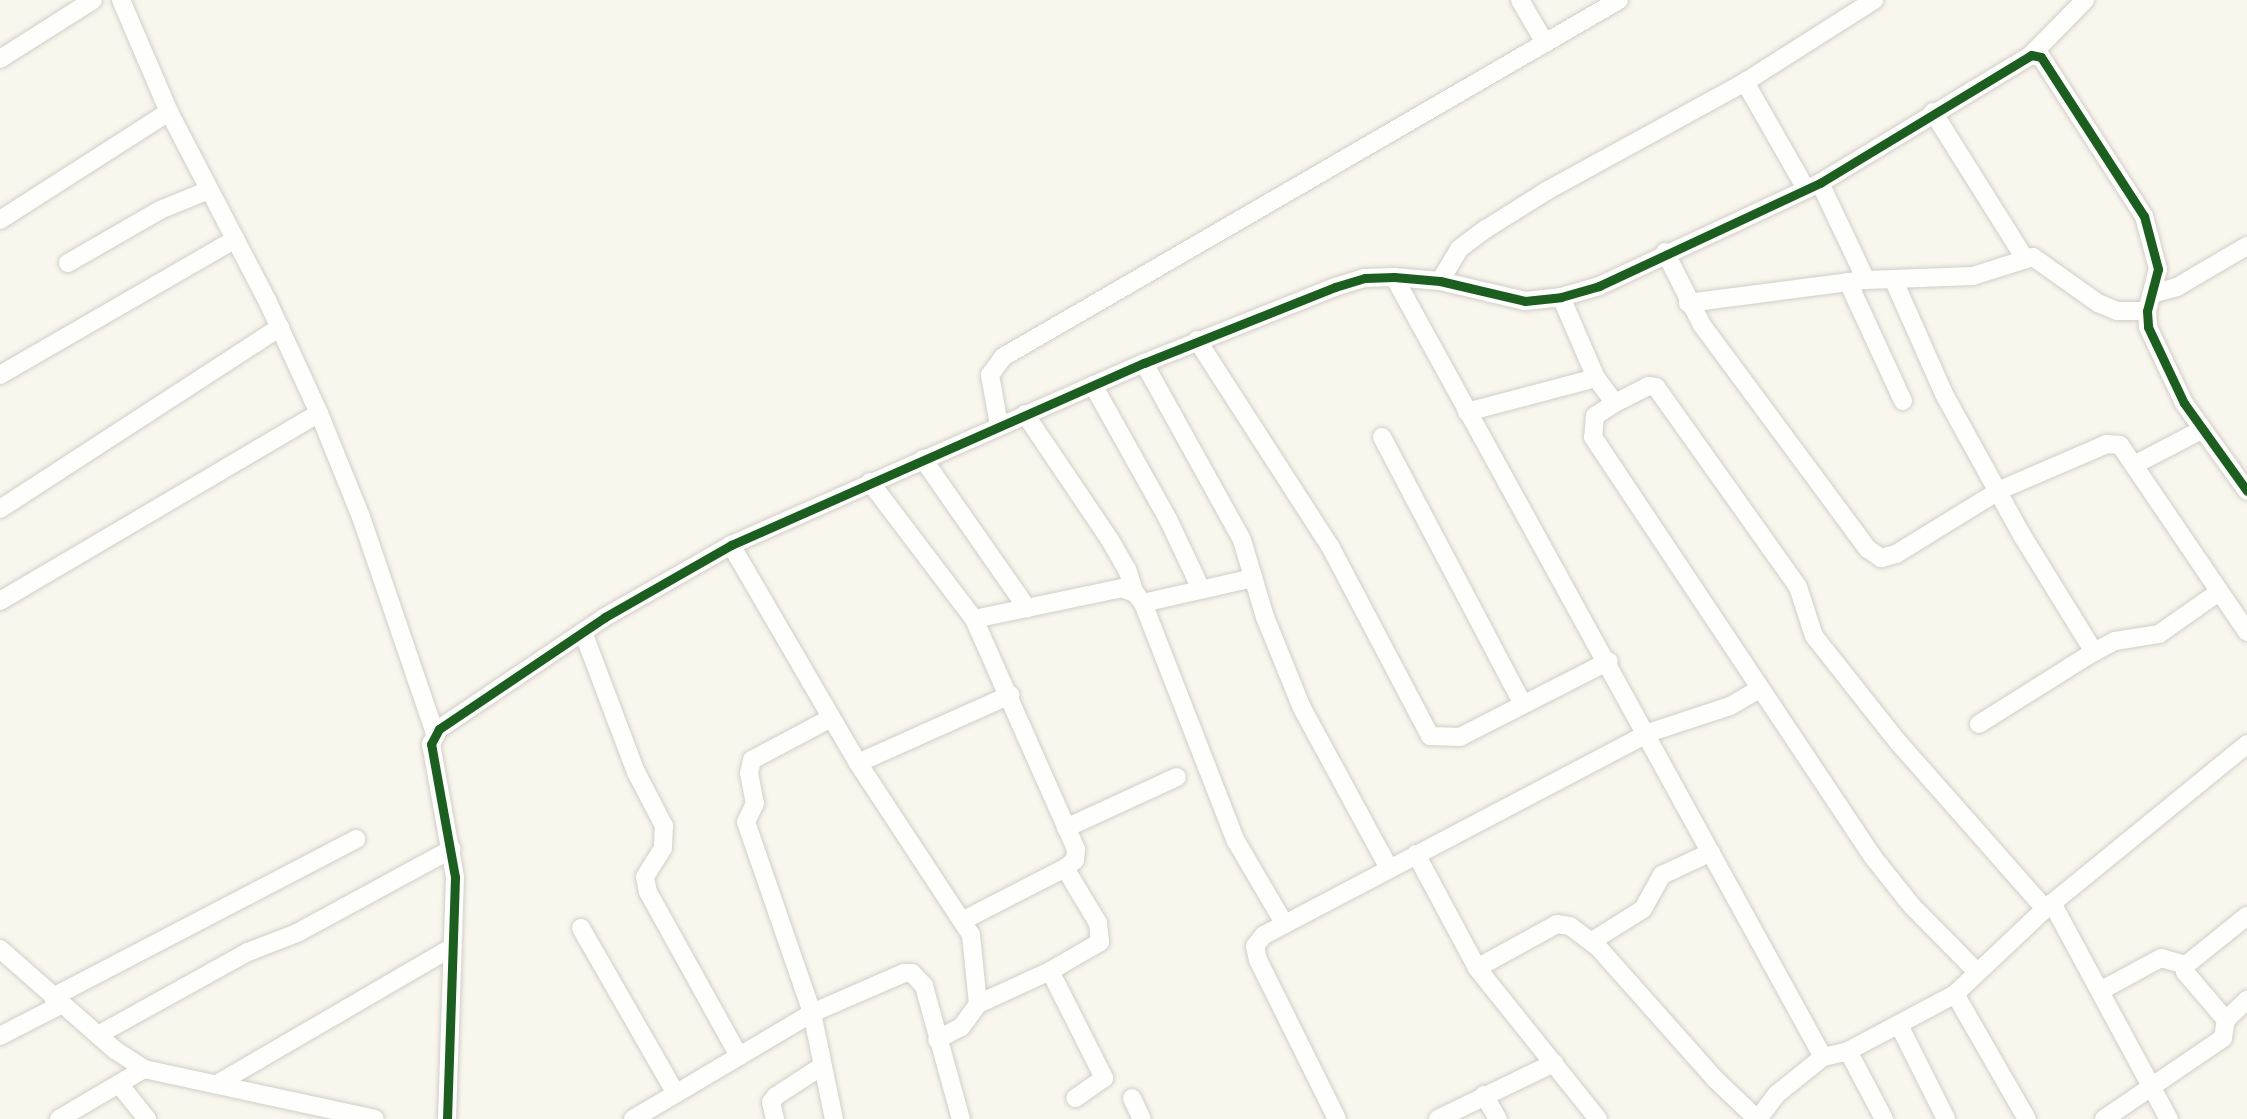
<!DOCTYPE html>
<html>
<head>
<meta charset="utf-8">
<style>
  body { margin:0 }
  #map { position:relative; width:2247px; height:1119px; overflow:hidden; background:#f9f6ee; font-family:"Open Sans",sans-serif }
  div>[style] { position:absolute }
  .roads { filter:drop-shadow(0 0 2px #d1cec8) drop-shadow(0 0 2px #d1cec8) }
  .minor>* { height:18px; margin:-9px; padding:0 9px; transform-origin:9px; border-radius:9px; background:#fefefc }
  .cycleway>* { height:9px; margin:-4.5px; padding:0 4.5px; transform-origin:4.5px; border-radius:4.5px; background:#1b5e20 }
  span { translate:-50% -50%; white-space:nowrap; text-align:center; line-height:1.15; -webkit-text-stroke:7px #fff; paint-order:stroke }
</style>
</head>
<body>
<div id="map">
  <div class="roads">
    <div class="minor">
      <div style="left:121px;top:0;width:122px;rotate:66.8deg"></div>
      <div style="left:169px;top:112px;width:212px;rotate:62.5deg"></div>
      <div style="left:267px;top:300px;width:124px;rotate:65.3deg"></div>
      <div style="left:319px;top:413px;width:112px;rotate:68deg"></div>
      <div style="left:361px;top:517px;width:228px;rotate:71.1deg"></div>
      <div style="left:1520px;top:0;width:50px;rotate:59.8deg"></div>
      <div style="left:2031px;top:55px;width:77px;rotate:-45.5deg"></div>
      <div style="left:0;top:59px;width:110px;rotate:-32.4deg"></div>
      <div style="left:1745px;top:82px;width:123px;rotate:60.3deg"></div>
      <div style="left:1933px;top:112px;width:171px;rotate:57.9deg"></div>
      <div style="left:1820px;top:183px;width:107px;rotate:64.6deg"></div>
      <div style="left:0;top:220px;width:201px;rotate:-32.6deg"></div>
      <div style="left:1665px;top:252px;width:82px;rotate:63.1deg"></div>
      <div style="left:1702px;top:325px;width:279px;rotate:53.5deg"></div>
      <div style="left:1868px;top:549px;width:16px;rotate:35deg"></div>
      <div style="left:1881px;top:558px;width:16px;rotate:-15deg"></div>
      <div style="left:1896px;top:554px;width:122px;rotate:-31.6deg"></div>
      <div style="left:2000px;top:490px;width:116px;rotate:-23.3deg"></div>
      <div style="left:2107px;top:444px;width:13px;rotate:4deg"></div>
      <div style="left:2120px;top:445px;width:226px;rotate:55.8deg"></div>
      <div style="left:68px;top:263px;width:106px;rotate:-29.9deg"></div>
      <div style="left:160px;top:210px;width:53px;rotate:-22.2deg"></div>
      <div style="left:1394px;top:277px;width:890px;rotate:61.19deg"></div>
      <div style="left:1440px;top:281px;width:37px;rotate:-59deg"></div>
      <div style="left:1459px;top:249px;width:34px;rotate:-37deg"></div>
      <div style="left:1486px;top:229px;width:73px;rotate:-32.2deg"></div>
      <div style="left:1548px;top:190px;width:225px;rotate:-28.7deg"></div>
      <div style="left:1745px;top:82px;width:153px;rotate:-32.4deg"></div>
      <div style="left:1894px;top:281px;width:124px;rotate:66.1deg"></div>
      <div style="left:1944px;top:394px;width:163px;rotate:61.1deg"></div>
      <div style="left:2023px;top:537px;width:135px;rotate:58.3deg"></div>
      <div style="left:1848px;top:282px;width:131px;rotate:65.2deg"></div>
      <div style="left:2155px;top:293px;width:23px;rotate:-15deg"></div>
      <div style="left:2177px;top:287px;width:81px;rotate:-30.4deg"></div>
      <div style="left:1561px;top:297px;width:88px;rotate:66.6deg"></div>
      <div style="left:1596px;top:378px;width:31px;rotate:53deg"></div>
      <div style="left:1615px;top:403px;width:24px;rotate:147deg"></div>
      <div style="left:1595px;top:416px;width:21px;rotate:95deg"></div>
      <div style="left:1593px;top:437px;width:505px;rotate:56.31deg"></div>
      <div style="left:1873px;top:857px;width:63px;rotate:51.5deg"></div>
      <div style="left:1912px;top:906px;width:91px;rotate:45.4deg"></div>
      <div style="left:1688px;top:303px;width:179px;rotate:-7.4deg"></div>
      <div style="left:1866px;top:280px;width:107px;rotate:-2.1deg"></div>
      <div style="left:1973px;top:276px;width:63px;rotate:-17.6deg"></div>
      <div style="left:2033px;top:257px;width:80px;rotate:35.3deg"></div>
      <div style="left:2098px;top:303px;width:21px;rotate:23deg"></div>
      <div style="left:2117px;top:311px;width:30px"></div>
      <div style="left:1197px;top:340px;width:245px;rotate:57.2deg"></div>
      <div style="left:1330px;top:546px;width:215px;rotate:62.2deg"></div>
      <div style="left:1430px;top:736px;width:30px;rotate:2deg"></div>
      <div style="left:1460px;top:737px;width:167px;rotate:-27deg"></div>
      <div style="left:1144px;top:363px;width:202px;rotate:61deg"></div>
      <div style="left:1242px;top:540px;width:80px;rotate:73.4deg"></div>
      <div style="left:1265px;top:617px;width:98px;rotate:67.9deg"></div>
      <div style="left:1302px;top:708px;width:182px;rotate:61.5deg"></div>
      <div style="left:0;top:375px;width:272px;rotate:-30deg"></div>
      <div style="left:1093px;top:385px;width:154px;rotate:60.8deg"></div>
      <div style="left:1168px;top:519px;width:77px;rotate:64.8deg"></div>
      <div style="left:1615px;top:403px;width:37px;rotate:-27deg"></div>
      <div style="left:1648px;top:386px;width:8px;rotate:7deg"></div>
      <div style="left:1656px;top:387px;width:245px;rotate:54.6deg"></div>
      <div style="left:1798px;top:587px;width:52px;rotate:71.9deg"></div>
      <div style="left:1814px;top:636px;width:135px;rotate:51.6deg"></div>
      <div style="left:1898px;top:742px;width:222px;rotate:48.6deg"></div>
      <div style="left:1467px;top:412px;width:133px;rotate:-14.8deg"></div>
      <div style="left:1025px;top:414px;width:152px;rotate:56deg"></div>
      <div style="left:1110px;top:540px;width:34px;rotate:60deg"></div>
      <div style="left:1127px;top:569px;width:25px;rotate:72deg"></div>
      <div style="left:999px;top:425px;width:51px;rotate:-100.2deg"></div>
      <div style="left:990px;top:375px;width:22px;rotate:-54deg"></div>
      <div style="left:1003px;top:357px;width:712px;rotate:-30.09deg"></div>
      <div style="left:1382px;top:437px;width:300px;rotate:62.2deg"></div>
      <div style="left:923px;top:459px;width:182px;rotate:55.1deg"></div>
      <div style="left:2136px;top:464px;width:73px;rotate:-27.6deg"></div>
      <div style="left:870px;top:482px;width:172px;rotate:52.8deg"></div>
      <div style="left:974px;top:619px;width:252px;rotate:66.1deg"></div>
      <div style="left:1076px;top:849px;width:11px;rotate:95deg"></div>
      <div style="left:1075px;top:860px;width:13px;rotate:141deg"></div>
      <div style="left:1065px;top:868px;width:116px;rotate:152.8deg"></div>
      <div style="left:0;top:509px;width:334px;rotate:-33deg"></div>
      <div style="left:731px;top:545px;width:252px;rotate:59.8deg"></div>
      <div style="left:858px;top:763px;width:206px;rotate:56.7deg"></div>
      <div style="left:971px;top:935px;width:69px;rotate:84.2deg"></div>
      <div style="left:978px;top:1004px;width:29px;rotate:126deg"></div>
      <div style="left:961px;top:1027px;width:27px;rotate:152deg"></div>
      <div style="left:0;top:601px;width:370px;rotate:-30.5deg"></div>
      <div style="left:1143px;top:603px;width:113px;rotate:-12.8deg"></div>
      <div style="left:974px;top:619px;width:151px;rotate:-11.8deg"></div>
      <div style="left:1122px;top:588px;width:14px;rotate:21deg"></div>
      <div style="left:1135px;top:593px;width:13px;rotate:51deg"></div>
      <div style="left:1143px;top:603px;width:256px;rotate:68.7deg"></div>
      <div style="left:1236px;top:841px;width:95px;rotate:59.7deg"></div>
      <div style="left:583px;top:632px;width:150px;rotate:69.3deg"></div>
      <div style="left:636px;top:772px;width:61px;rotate:62.6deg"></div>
      <div style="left:664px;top:826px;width:22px;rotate:93deg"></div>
      <div style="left:663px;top:848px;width:34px;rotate:122deg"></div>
      <div style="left:645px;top:877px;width:15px;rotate:79deg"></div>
      <div style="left:648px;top:892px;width:188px;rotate:61deg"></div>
      <div style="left:831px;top:718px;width:89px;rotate:152deg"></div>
      <div style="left:752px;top:760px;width:13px;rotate:103deg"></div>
      <div style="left:749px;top:773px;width:31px;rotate:79deg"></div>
      <div style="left:755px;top:803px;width:21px;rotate:115deg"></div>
      <div style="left:746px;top:822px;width:202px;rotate:70.9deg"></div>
      <div style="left:812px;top:1013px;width:108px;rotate:78.3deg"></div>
      <div style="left:1979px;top:724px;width:136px;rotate:-32.1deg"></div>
      <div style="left:2094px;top:652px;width:24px;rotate:-28deg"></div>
      <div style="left:2115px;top:641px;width:45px;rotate:-9deg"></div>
      <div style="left:2159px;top:634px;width:73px;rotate:-35deg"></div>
      <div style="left:858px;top:763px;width:167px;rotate:-24.1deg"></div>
      <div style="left:1066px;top:828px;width:122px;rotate:-24.7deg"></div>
      <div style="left:1416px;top:854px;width:129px;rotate:61.8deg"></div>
      <div style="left:1477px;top:968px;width:193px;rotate:51.3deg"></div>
      <div style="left:2052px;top:903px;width:246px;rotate:61.6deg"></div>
      <div style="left:581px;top:928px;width:191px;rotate:60.2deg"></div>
      <div style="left:1592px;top:941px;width:60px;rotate:-32.1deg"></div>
      <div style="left:1643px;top:909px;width:39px;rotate:-61deg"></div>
      <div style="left:1662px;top:875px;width:54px;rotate:-25.1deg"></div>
      <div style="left:0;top:949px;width:153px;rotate:41.3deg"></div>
      <div style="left:115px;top:1050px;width:35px;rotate:33deg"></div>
      <div style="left:144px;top:1069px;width:236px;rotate:12.2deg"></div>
      <div style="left:1477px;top:968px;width:91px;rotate:-28.8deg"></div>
      <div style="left:1557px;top:924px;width:13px;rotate:9deg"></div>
      <div style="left:1570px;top:926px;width:34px;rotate:37deg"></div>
      <div style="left:1597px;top:946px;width:178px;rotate:48.4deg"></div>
      <div style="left:1715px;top:1079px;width:58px;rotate:43.6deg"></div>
      <div style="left:1050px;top:971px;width:120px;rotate:63.2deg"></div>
      <div style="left:1104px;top:1078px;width:35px;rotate:145deg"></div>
      <div style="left:2100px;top:991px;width:69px;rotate:-28.4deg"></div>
      <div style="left:2161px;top:958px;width:26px;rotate:16deg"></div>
      <div style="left:1955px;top:994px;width:144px;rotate:60.1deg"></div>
      <div style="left:53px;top:997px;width:342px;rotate:-27.5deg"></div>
      <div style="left:978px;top:1004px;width:79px;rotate:-24.6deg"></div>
      <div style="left:1050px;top:971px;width:58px;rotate:-30.1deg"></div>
      <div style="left:1100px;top:942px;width:19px;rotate:-96deg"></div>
      <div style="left:1098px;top:923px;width:64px;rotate:-121deg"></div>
      <div style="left:2226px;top:1020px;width:29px;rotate:-44deg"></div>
      <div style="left:1899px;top:1025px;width:105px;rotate:63.4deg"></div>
      <div style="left:98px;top:1035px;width:171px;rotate:-29deg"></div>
      <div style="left:248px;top:952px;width:53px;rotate:-21.2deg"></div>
      <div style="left:297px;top:933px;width:176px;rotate:-28.5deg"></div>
      <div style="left:0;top:1036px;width:70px;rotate:-27.3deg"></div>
      <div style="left:1848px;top:1051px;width:77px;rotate:62.1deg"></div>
      <div style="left:119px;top:1084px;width:45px;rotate:51.3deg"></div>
      <div style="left:217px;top:1084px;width:272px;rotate:-30.2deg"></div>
      <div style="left:1484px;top:1095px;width:28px;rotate:60deg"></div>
      <div style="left:1132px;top:1098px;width:23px;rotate:65deg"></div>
      <div style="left:59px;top:1119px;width:99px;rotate:-30.5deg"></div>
      <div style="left:447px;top:1119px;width:242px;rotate:-88.1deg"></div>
      <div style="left:455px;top:877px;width:135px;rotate:-100.2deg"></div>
      <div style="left:431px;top:744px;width:17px;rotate:-62deg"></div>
      <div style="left:439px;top:729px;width:200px;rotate:-34deg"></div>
      <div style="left:605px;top:617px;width:145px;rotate:-29.7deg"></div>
      <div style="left:731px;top:545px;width:451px;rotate:-23.8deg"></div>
      <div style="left:1144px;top:363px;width:206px;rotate:-21.7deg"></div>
      <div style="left:1335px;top:287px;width:31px;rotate:-17deg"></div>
      <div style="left:1365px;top:278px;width:29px;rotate:-2deg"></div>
      <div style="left:1394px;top:277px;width:46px;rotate:5deg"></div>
      <div style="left:1440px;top:281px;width:87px;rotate:13.2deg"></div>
      <div style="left:1525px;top:301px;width:36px;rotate:-6deg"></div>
      <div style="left:1561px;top:297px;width:40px;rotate:-16deg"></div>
      <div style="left:1599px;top:286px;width:244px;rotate:-25deg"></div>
      <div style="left:1820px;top:183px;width:247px;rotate:-31.2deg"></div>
      <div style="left:2031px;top:55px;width:10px;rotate:11deg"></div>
      <div style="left:2041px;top:57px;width:189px;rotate:57.1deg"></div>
      <div style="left:2144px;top:216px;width:55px;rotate:75.2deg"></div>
      <div style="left:2158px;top:269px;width:43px;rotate:104.7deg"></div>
      <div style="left:2147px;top:311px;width:16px;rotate:86deg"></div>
      <div style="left:2148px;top:327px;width:84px;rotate:64.7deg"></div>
      <div style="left:2184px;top:403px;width:108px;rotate:54.4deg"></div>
      <div style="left:633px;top:1119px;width:208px;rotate:-30.6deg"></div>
      <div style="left:812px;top:1013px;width:100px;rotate:-23.5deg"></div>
      <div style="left:904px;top:973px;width:8px"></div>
      <div style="left:912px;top:973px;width:18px;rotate:47deg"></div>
      <div style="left:924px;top:986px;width:138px;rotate:74.5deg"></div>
      <div style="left:775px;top:1119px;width:17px;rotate:-103deg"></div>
      <div style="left:771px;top:1102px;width:8px;rotate:-50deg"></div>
      <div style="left:776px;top:1096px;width:55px;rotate:-33.1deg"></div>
      <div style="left:1337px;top:1119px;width:178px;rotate:-116.4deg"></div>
      <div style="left:1258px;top:960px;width:14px;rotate:-102deg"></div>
      <div style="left:1255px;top:946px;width:14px;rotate:-51deg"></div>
      <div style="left:1264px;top:935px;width:434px;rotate:-27.7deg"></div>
      <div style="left:1648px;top:733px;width:86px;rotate:-18.2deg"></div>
      <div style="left:1730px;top:706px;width:34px;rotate:-30deg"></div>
      <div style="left:1438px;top:1119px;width:129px;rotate:-25.8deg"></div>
      <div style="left:1758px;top:1119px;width:31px;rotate:-53deg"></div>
      <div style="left:1777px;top:1094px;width:59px;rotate:-38.8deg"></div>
      <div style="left:1823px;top:1057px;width:26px;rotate:-13deg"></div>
      <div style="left:1848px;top:1051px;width:121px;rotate:-28deg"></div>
      <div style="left:1955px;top:994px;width:124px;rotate:-43.4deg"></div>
      <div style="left:2045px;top:909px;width:261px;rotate:-39.2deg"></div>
      <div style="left:2104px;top:1119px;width:144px;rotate:-34.2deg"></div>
      <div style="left:2223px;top:1038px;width:18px;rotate:-81deg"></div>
      <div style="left:2226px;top:1020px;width:63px;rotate:-130.5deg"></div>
      <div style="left:2185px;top:972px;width:7px;rotate:-82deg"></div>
      <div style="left:2186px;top:965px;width:78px;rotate:-38.8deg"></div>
    </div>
  </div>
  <div class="cycleway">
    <div style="left:447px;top:1119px;width:242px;rotate:-88.1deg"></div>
    <div style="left:455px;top:877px;width:135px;rotate:-100.2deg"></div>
    <div style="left:431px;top:744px;width:17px;rotate:-62deg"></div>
    <div style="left:439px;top:729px;width:200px;rotate:-34deg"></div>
    <div style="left:605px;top:617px;width:145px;rotate:-29.7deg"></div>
    <div style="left:731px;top:545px;width:451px;rotate:-23.8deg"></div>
    <div style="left:1144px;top:363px;width:206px;rotate:-21.7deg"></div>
    <div style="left:1335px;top:287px;width:31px;rotate:-17deg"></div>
    <div style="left:1365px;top:278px;width:29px;rotate:-2deg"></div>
    <div style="left:1394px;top:277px;width:46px;rotate:5deg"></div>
    <div style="left:1440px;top:281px;width:87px;rotate:13.2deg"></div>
    <div style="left:1525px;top:301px;width:36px;rotate:-6deg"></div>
    <div style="left:1561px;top:297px;width:40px;rotate:-16deg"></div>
    <div style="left:1599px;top:286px;width:244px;rotate:-25deg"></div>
    <div style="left:1820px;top:183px;width:247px;rotate:-31.2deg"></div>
    <div style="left:2031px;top:55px;width:10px;rotate:11deg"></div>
    <div style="left:2041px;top:57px;width:189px;rotate:57.1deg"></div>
    <div style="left:2144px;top:216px;width:55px;rotate:75.2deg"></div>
    <div style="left:2158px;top:269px;width:43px;rotate:104.7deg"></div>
    <div style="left:2147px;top:311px;width:16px;rotate:86deg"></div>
    <div style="left:2148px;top:327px;width:84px;rotate:64.7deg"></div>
    <div style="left:2184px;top:403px;width:108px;rotate:54.4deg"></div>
  </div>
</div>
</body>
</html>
